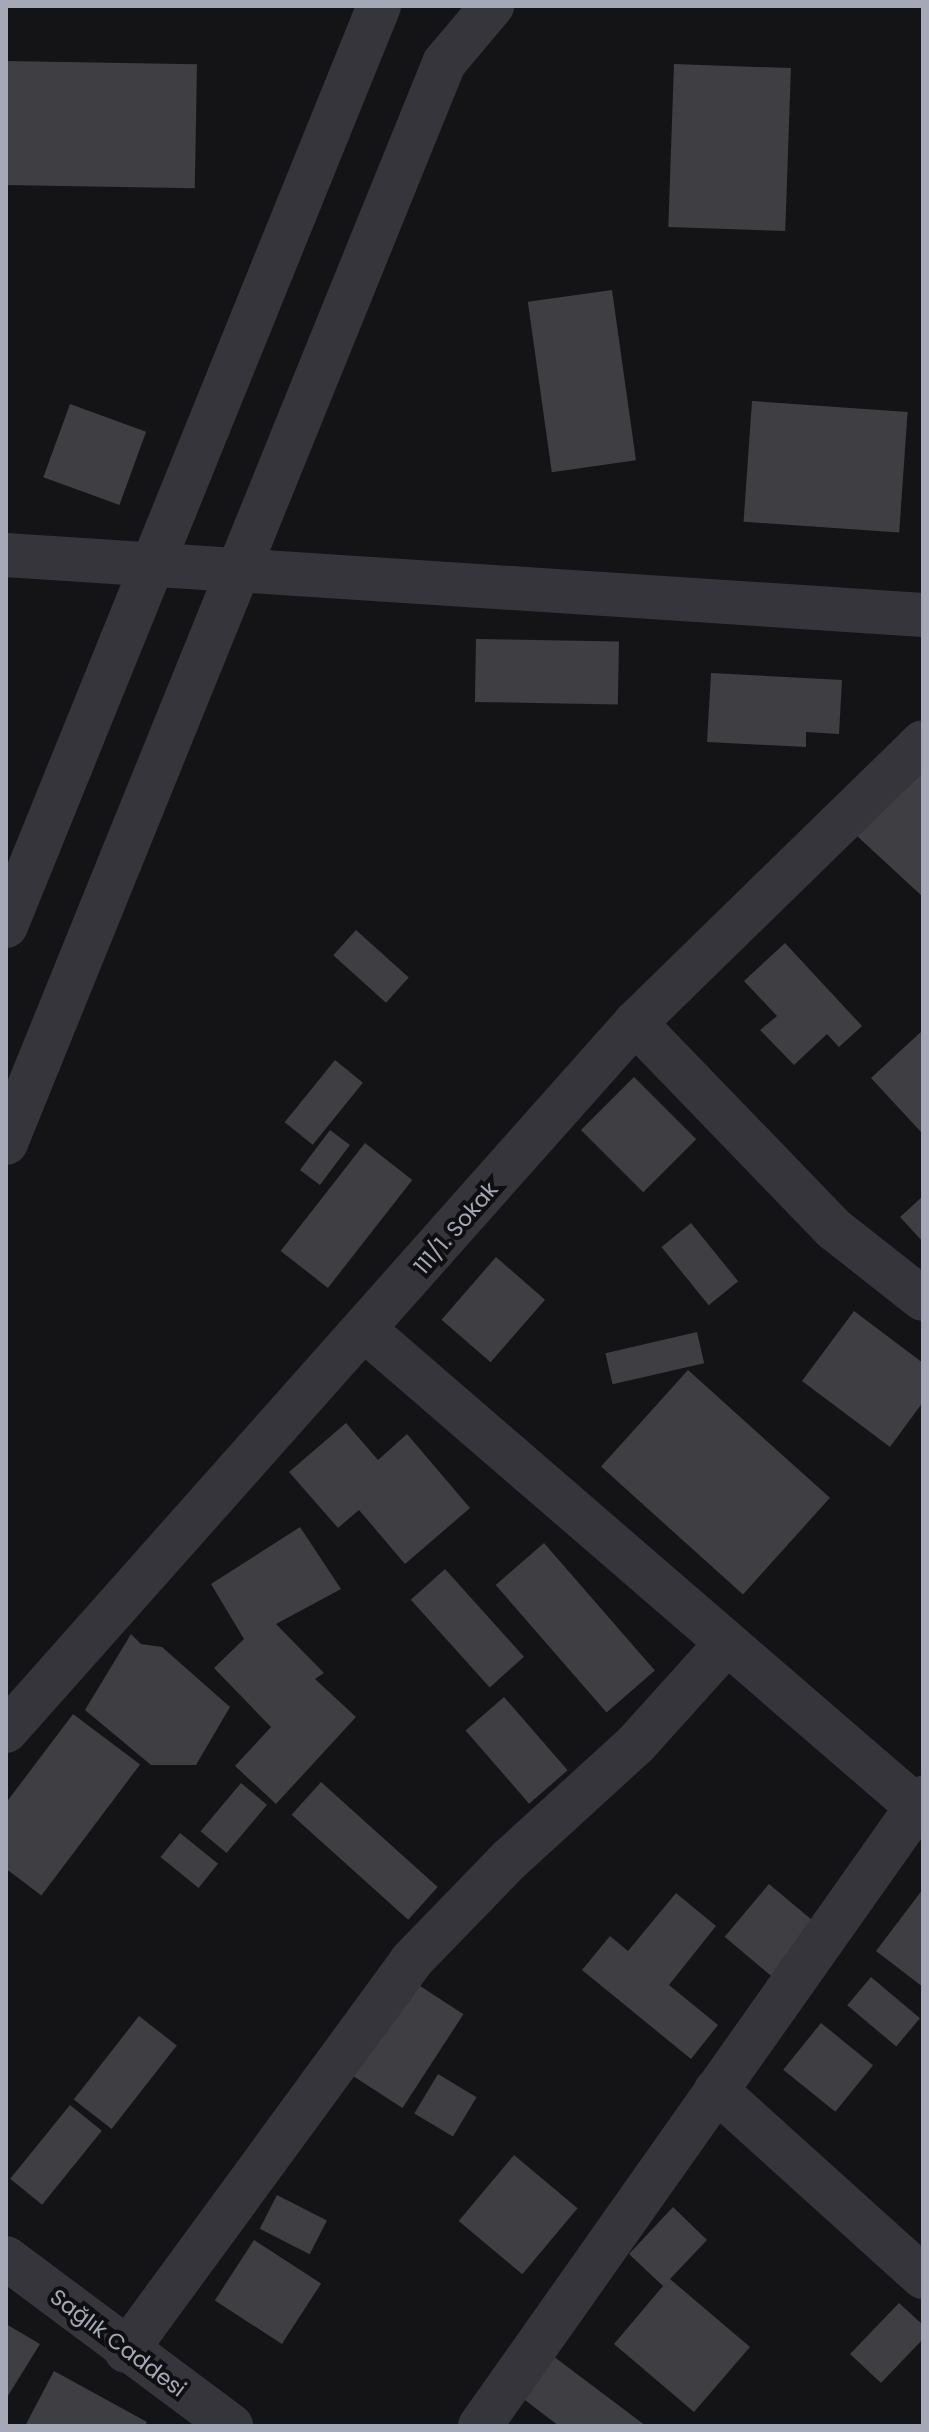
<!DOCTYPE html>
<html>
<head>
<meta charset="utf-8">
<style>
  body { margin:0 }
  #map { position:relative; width:929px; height:2432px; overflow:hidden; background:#141416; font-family:Poppins,sans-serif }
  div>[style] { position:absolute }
  .building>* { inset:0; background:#3e3e43; transform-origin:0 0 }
  .minor>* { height:44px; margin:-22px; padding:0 22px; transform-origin:22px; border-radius:22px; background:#35353b }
  .tertiary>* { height:44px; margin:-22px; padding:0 22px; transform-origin:22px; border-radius:22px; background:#35353b }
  span { translate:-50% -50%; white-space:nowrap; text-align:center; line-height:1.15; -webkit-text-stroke:8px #0f0f11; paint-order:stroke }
  .street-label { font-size:22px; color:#a5a8b6 }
  .frame { position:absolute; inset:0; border:8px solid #a5a8b6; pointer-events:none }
</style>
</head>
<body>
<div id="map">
  <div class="building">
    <div style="left:6px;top:61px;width:191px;height:124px;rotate:1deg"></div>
    <div style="left:674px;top:64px;width:117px;height:163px;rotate:2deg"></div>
    <div style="left:612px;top:290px;width:172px;height:85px;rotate:82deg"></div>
    <div style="left:752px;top:401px;width:156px;height:121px;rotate:4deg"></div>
    <div style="left:70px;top:404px;width:81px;height:78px;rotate:20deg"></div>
    <div style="left:476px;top:639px;width:143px;height:63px;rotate:1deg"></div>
    <div style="clip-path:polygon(711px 673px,842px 680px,839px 734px,806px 732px,806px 747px,707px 742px)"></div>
    <div style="clip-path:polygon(923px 772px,923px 897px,857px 836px)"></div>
    <div style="left:356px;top:930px;width:71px;height:34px;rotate:42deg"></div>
    <div style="clip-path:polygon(785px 943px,862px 1026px,839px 1047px,827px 1034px,794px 1065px,760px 1030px,777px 1016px,744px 981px)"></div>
    <div style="clip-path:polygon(923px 1030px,923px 1129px,921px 1132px,871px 1078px)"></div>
    <div style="left:335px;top:1060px;width:36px;height:80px;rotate:39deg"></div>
    <div style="left:634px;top:1077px;width:88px;height:75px;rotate:45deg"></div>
    <div style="left:330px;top:1130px;width:25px;height:50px;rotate:37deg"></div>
    <div style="left:365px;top:1143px;width:60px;height:137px;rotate:38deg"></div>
    <div style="clip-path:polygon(923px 1196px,923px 1242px,900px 1217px)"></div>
    <div style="left:691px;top:1223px;width:75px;height:38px;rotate:51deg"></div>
    <div style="left:496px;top:1257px;width:65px;height:83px;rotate:41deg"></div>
    <div style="clip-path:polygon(854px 1311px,923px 1363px,923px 1402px,890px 1447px,802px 1381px)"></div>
    <div style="left:697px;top:1332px;width:32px;height:94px;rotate:77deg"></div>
    <div style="left:688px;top:1370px;width:191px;height:130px;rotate:42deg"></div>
    <div style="clip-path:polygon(346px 1423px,378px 1460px,407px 1434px,470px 1508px,405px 1564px,359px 1510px,338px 1528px,289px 1472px)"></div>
    <div style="clip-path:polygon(300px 1527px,341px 1589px,276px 1624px,324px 1673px,315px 1679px,356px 1717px,276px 1804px,235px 1766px,271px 1727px,214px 1668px,244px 1639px,211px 1584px)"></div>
    <div style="left:544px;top:1543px;width:169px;height:64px;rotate:49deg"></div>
    <div style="left:445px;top:1569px;width:118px;height:46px;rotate:48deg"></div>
    <div style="clip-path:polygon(131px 1634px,141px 1644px,162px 1647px,230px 1707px,196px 1765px,151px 1765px,85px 1710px)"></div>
    <div style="left:504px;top:1697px;width:97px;height:51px;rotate:49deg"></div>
    <div style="left:73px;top:1714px;width:84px;height:164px;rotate:37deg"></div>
    <div style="left:321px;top:1782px;width:157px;height:44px;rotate:42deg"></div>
    <div style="left:241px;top:1783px;width:34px;height:63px;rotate:40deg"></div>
    <div style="left:180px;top:1833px;width:49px;height:31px;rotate:39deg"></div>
    <div style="left:769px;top:1884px;width:62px;height:69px;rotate:40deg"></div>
    <div style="clip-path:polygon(923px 1889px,923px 1987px,876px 1951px)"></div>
    <div style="clip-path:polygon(676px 1893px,716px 1926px,669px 1985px,718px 2025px,691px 2059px,582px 1970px,610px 1936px,628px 1951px)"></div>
    <div style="left:871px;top:1977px;width:64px;height:37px;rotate:40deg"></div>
    <div style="left:414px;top:1982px;width:59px;height:112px;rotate:33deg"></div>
    <div style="left:139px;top:2016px;width:48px;height:106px;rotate:38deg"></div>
    <div style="left:821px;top:2023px;width:67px;height:60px;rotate:39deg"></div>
    <div style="left:438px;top:2074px;width:45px;height:46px;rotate:31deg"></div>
    <div style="left:70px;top:2105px;width:41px;height:95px;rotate:39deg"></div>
    <div style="left:514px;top:2155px;width:83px;height:86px;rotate:40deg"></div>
    <div style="left:277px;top:2195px;width:56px;height:38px;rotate:27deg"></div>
    <div style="clip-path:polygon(673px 2207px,707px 2240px,670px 2279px,750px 2347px,694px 2412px,614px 2344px,663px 2286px,629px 2254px)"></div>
    <div style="left:254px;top:2240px;width:80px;height:72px;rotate:33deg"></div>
    <div style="clip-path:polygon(899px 2303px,923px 2325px,923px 2339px,881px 2383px,850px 2354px)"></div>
    <div style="clip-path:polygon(6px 2324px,40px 2344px,6px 2399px)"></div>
    <div style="clip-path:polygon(553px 2356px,646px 2426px,559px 2426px,521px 2397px)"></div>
    <div style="clip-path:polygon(54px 2371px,147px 2422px,145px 2426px,25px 2426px)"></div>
  </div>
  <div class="minor">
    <div style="left:6px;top:555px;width:919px;rotate:3.74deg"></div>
    <div style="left:635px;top:1023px;width:286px;rotate:46deg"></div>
    <div style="left:834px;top:1229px;width:113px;rotate:38.2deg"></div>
    <div style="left:366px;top:1331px;width:728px;rotate:40.82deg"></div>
    <div style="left:6px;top:1731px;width:947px;rotate:-48.38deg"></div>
    <div style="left:635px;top:1023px;width:402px;rotate:-44.3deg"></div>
    <div style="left:716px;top:2090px;width:279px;rotate:42.1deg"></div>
    <div style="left:126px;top:2351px;width:483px;rotate:-53.8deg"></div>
    <div style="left:411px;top:1961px;width:141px;rotate:-45.9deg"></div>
    <div style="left:509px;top:1860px;width:172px;rotate:-42.4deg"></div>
    <div style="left:636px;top:1744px;width:133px;rotate:-48deg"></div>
    <div style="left:480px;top:2426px;width:769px;rotate:-54.8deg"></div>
  </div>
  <div class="tertiary">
    <div style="left:6px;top:926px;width:993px;rotate:-67.93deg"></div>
    <div style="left:6px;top:1143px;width:1165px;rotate:-67.92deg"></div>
    <div style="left:444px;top:63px;width:75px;rotate:-49.9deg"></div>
    <div style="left:6px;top:2258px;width:281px;rotate:36.7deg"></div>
  </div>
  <div class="street-label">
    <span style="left:456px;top:1228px;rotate:-49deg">111/1. Sokak</span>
    <span style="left:118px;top:2343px;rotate:37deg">Sağlık Caddesi</span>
  </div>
  <div class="frame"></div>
</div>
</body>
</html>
